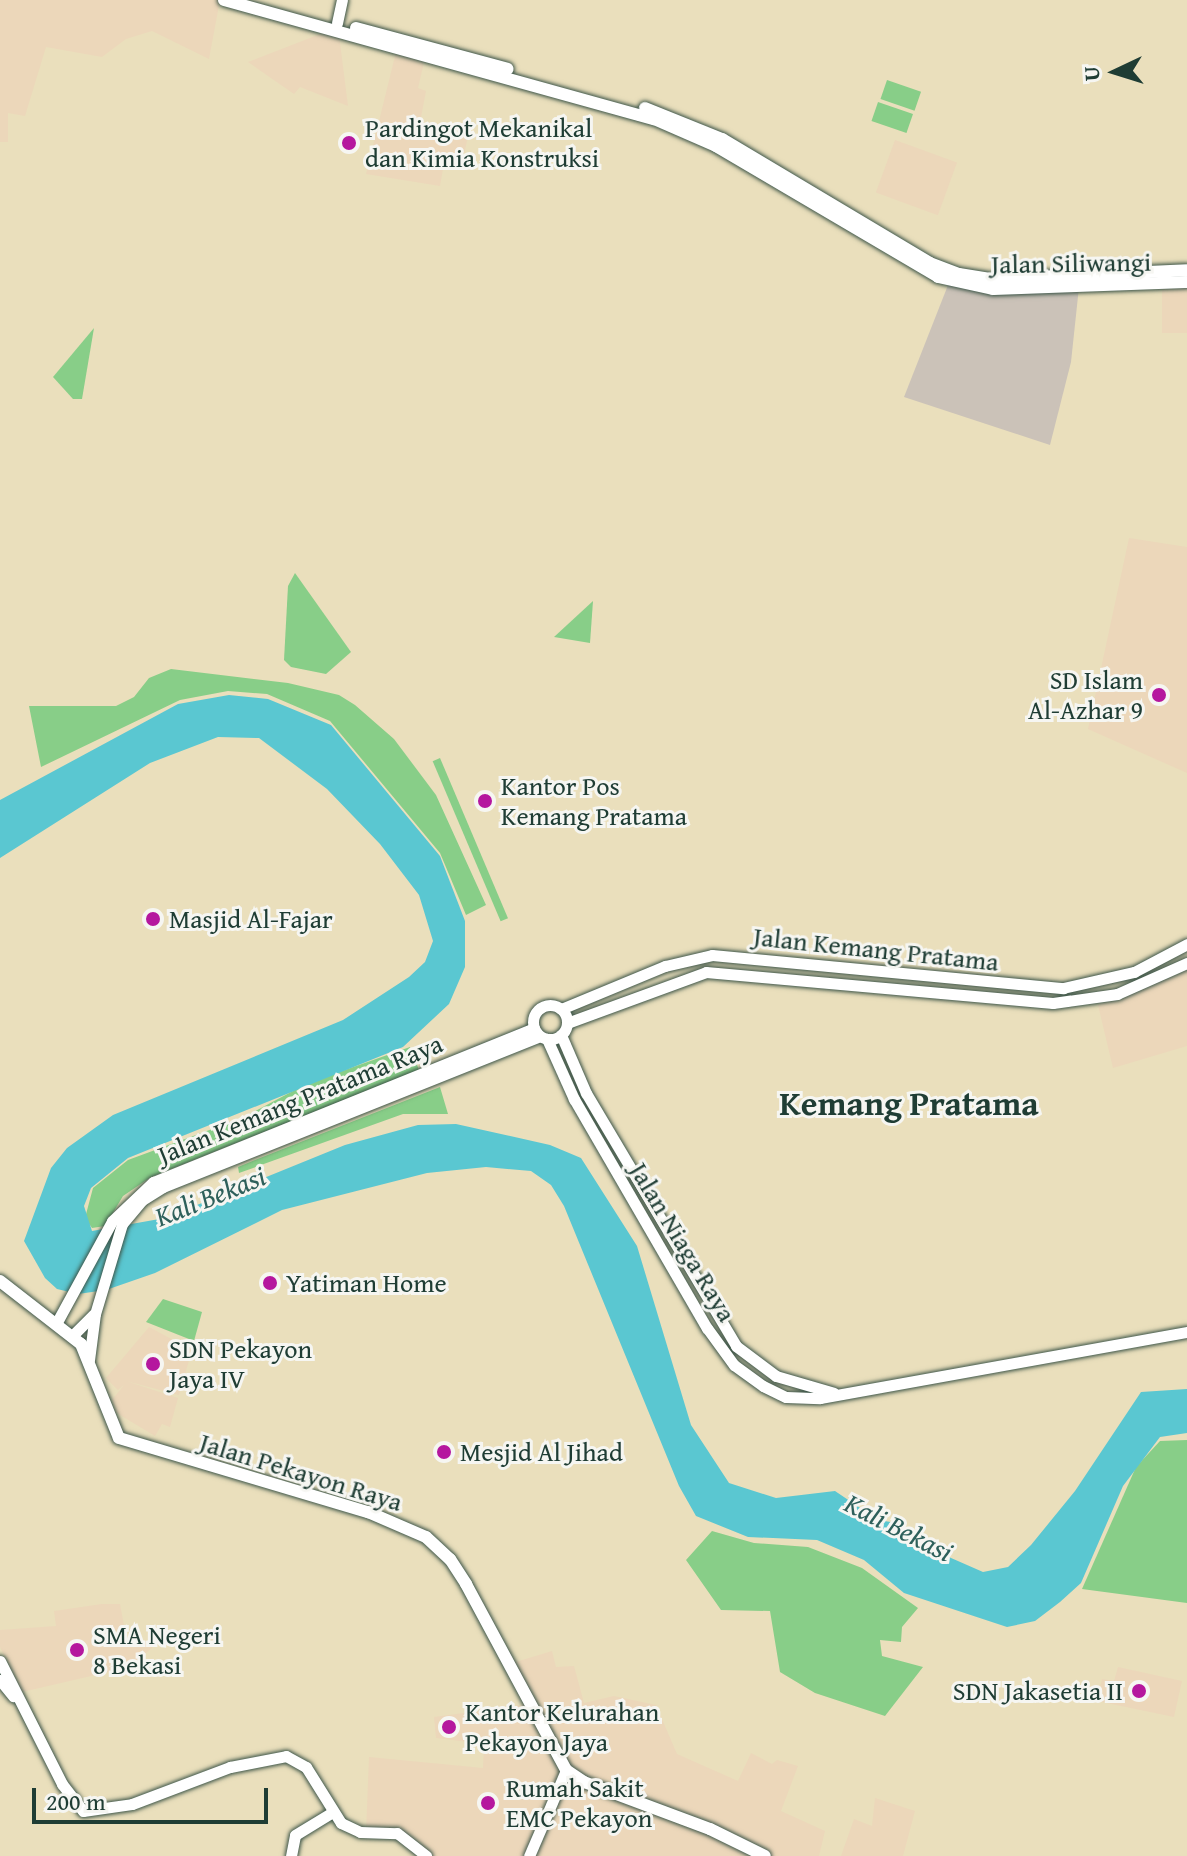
<!DOCTYPE html>
<html>
<head>
<meta charset="utf-8">
<style>
  body { margin:0 }
  #map { position:relative; width:1187px; height:1856px; overflow:hidden; background:#eadfbc; font-family:"Gentium Book Plus",serif }
  div>[style] { position:absolute }
  .built>* { inset:0; background:#ecd7ba; transform-origin:0 0 }
  .industrial>* { inset:0; background:#cbc2b8 }
  .green>* { inset:0; background:#88ce88; transform-origin:0 0 }
  .water>* { inset:0; background:#5ac7d1 }
  .roads { filter:drop-shadow(0 0 2px #3d5548) drop-shadow(0 0 2px #3d5548) }
  .secondary>* { height:11px; margin:-5.5px; padding:0 5.5px; transform-origin:5.5px; border-radius:5.5px; background:#fff }
  .secondary>.ring { margin:-5.5px; padding:0; box-sizing:content-box; background:none; border:11px solid #fff; border-radius:50% }
  .primary>* { height:12px; margin:-6px; padding:0 6px; transform-origin:6px; border-radius:6px; background:#fff }
  .dots>* { width:22px; height:22px; translate:-50% -50%; box-sizing:border-box; border:4px solid #f6f6f2; border-radius:50% }
  span { translate:-50% -50%; white-space:nowrap; text-align:center; line-height:1.15; -webkit-text-stroke:6px #f6f6f2; paint-order:stroke }
  .poi-label { font-size:26px; color:#1f3d34 }
  .left { translate:0 -50%; text-align:left }
  .right { translate:-100% -50%; text-align:right }
  .street-label { font-size:26px; color:#1f3d34 }
  .water-label { font-size:28px; color:#2e605b; font-style:italic }
  .district-label { font-size:34px; color:#1f3d34; font-weight:700 }
  .north { position:absolute; left:1075px; top:32px; width:80px; height:80px; -webkit-text-stroke:6px #f6f6f2; paint-order:stroke; rotate:266deg; font-size:22px; font-weight:700; line-height:32px; text-align:center; color:#1f3d34 }
  .north::after { content:''; display:block; margin:auto; width:28px; height:36px; background:#1f3d34; clip-path:polygon(50% 0,100% 100%,50% 72%,0 100%) }
  .scale { position:absolute; left:32px; top:1788px; width:236px; height:36px; box-sizing:border-box; border:4px solid #1f3d34; border-top:0; padding-left:10px; font-size:24px; line-height:28px; white-space:nowrap; color:#1f3d34; -webkit-text-stroke:6px #f6f6f2; paint-order:stroke }
</style>
</head>
<body>
<div id="map">
  <div class="built">
    <div style="clip-path:polygon(0 0,220px 0,209px 59px,152px 31px,126px 39px,102px 57px,46px 47px,25px 116px,8px 113px,8px 142px,0 142px)"></div>
    <div style="clip-path:polygon(338px 27px,348px 106px,300px 87px,294px 94px,248px 62px)"></div>
    <div style="clip-path:polygon(397px 48px,426px 54px,418px 88px,426px 91px,419px 128px,468px 137px,464px 154px,446px 152px,440px 186px,366px 174px)"></div>
    <div style="left:895px;top:140px;width:66px;height:56px;rotate:20deg"></div>
    <div style="left:1187px;top:282px;width:51px;height:25px;rotate:90deg"></div>
    <div style="clip-path:polygon(1129px 538px,1187px 547px,1187px 773px,1088px 729px)"></div>
    <div style="clip-path:polygon(1187px 967px,1187px 1046px,1113px 1068px,1098px 1005px)"></div>
    <div style="clip-path:polygon(149px 1327px,192px 1350px,179px 1395px,126px 1381px,178px 1398px,170px 1427px,162px 1424px,155px 1436px,115px 1412px,112px 1400px,124px 1385px,118px 1390px,106px 1378px)"></div>
    <div style="clip-path:polygon(102px 1604px,120px 1604px,127px 1642px,161px 1640px,130px 1667px,22px 1692px,0 1647px,0 1630px,56px 1626px,54px 1611px)"></div>
    <div style="clip-path:polygon(552px 1651px,556px 1667px,574px 1666px,584px 1703px,614px 1696px,656px 1705px,677px 1754px,738px 1781px,751px 1753px,772px 1764px,777px 1760px,798px 1766px,781px 1811px,825px 1831px,819px 1856px,414px 1856px,417px 1848px,397px 1833px,366px 1833px,369px 1757px,483px 1768px,484px 1744px,436px 1738px,434px 1717px,523px 1705px,509px 1664px)"></div>
    <div style="clip-path:polygon(1118px 1667px,1182px 1681px,1174px 1717px,1097px 1701px,1102px 1679px,1114px 1681px)"></div>
    <div style="clip-path:polygon(875px 1798px,915px 1811px,903px 1856px,841px 1856px,854px 1819px,872px 1826px)"></div>
  </div>
  <div class="industrial">
    <div style="clip-path:polygon(950px 280px,1079px 287px,1071px 362px,1050px 445px,904px 397px)"></div>
  </div>
  <div class="green">
    <div style="left:887px;top:80px;width:36px;height:20px;rotate:19deg"></div>
    <div style="left:878px;top:102px;width:37px;height:20px;rotate:19deg"></div>
    <div style="clip-path:polygon(94px 328px,82px 399px,73px 399px,53px 377px)"></div>
    <div style="clip-path:polygon(295px 573px,351px 652px,326px 674px,291px 667px,284px 660px,288px 586px)"></div>
    <div style="clip-path:polygon(593px 601px,590px 643px,554px 637px)"></div>
    <div style="clip-path:polygon(171px 669px,288px 683px,339px 695px,355px 705px,394px 739px,436px 795px,486px 905px,466px 915px,440px 853px,330px 721px,267px 694px,228px 691px,180px 700px,41px 767px,29px 706px,116px 706px,134px 697px,149px 678px)"></div>
    <div style="left:440px;top:758px;width:174px;height:8px;rotate:67deg"></div>
    <div style="clip-path:polygon(410px 1047px,419px 1070px,151px 1177px,123px 1196px,105px 1226px,92px 1228px,85px 1218px,93px 1188px,128px 1160px,242px 1118px,308px 1083px)"></div>
    <div style="clip-path:polygon(440px 1087px,448px 1114px,403px 1114px,239px 1173px,238px 1167px,255px 1160px)"></div>
    <div style="clip-path:polygon(163px 1299px,202px 1312px,194px 1341px,146px 1322px)"></div>
    <div style="clip-path:polygon(1187px 1440px,1187px 1603px,1082px 1589px,1136px 1467px,1160px 1441px)"></div>
    <div style="clip-path:polygon(712px 1531px,754px 1543px,808px 1547px,862px 1568px,918px 1608px,902px 1627px,901px 1642px,880px 1640px,882px 1656px,923px 1667px,885px 1716px,815px 1693px,780px 1672px,770px 1611px,721px 1610px,686px 1560px)"></div>
  </div>
  <div class="water">
    <div style="clip-path:polygon(229px 695px,268px 699px,331px 725px,440px 856px,465px 921px,465px 967px,449px 1004px,403px 1047px,128px 1158px,91px 1188px,84px 1206px,92px 1231px,165px 1218px,345px 1145px,418px 1125px,456px 1124px,550px 1145px,581px 1158px,637px 1246px,691px 1425px,729px 1483px,776px 1498px,835px 1491px,878px 1520px,897px 1523px,926px 1547px,983px 1572px,1008px 1567px,1031px 1545px,1075px 1491px,1141px 1392px,1187px 1389px,1187px 1433px,1160px 1437px,1123px 1486px,1081px 1583px,1060px 1602px,1035px 1621px,1007px 1627px,904px 1593px,864px 1560px,817px 1540px,748px 1537px,696px 1516px,679px 1486px,564px 1206px,551px 1185px,531px 1171px,486px 1167px,427px 1173px,282px 1210px,155px 1273px,106px 1290px,78px 1294px,57px 1289px,45px 1278px,24px 1241px,51px 1168px,67px 1148px,113px 1115px,343px 1020px,409px 977px,425px 962px,433px 941px,419px 895px,380px 844px,327px 789px,259px 738px,218px 737px,150px 763px,0 858px,0 800px,178px 704px)"></div>
  </div>
  <div class="roads">
    <div class="secondary">
      <div style="left:337px;top:23px;width:24px;rotate:-78deg"></div>
      <div class="ring" style="left:533px;top:1005px;width:23px;height:23px"></div>
      <div style="left:561px;top:1009px;width:113px;rotate:-22.5deg"></div>
      <div style="left:665px;top:966px;width:48px;rotate:-13.2deg"></div>
      <div style="left:712px;top:955px;width:353px;rotate:5.4deg"></div>
      <div style="left:1063px;top:988px;width:73px;rotate:-12.7deg"></div>
      <div style="left:1134px;top:972px;width:60px;rotate:-27.8deg"></div>
      <div style="left:567px;top:1023px;width:148px;rotate:-20.1deg"></div>
      <div style="left:706px;top:972px;width:348px;rotate:5.1deg"></div>
      <div style="left:1053px;top:1003px;width:65px;rotate:-8deg"></div>
      <div style="left:1117px;top:994px;width:77px;rotate:-23.9deg"></div>
      <div style="left:561px;top:1035px;width:63px;rotate:66.7deg"></div>
      <div style="left:586px;top:1093px;width:294px;rotate:59.3deg"></div>
      <div style="left:736px;top:1346px;width:50px;rotate:36.9deg"></div>
      <div style="left:776px;top:1376px;width:60px;rotate:16.3deg"></div>
      <div style="left:547px;top:1039px;width:66px;rotate:65.8deg"></div>
      <div style="left:574px;top:1099px;width:265px;rotate:59.9deg"></div>
      <div style="left:707px;top:1328px;width:46px;rotate:53.9deg"></div>
      <div style="left:734px;top:1365px;width:36px;rotate:36deg"></div>
      <div style="left:763px;top:1386px;width:25px;rotate:26deg"></div>
      <div style="left:786px;top:1397px;width:34px;rotate:2deg"></div>
      <div style="left:820px;top:1398px;width:373px;rotate:-10.2deg"></div>
      <div style="left:57px;top:1322px;width:115px;rotate:-61.4deg"></div>
      <div style="left:112px;top:1221px;width:57px;rotate:-43.6deg"></div>
      <div style="left:153px;top:1182px;width:411px;rotate:-22deg"></div>
      <div style="left:74px;top:1334px;width:28px;rotate:-45deg"></div>
      <div style="left:89px;top:1360px;width:46px;rotate:-82.6deg"></div>
      <div style="left:95px;top:1314px;width:94px;rotate:-73.3deg"></div>
      <div style="left:122px;top:1224px;width:31px;rotate:-50deg"></div>
      <div style="left:142px;top:1200px;width:25px;rotate:-32deg"></div>
      <div style="left:163px;top:1187px;width:406px;rotate:-21.8deg"></div>
      <div style="left:0;top:1661px;width:138px;rotate:63.2deg"></div>
      <div style="left:62px;top:1784px;width:34px;rotate:52deg"></div>
      <div style="left:83px;top:1811px;width:49px;rotate:-8.1deg"></div>
      <div style="left:132px;top:1804px;width:105px;rotate:-20.7deg"></div>
      <div style="left:230px;top:1767px;width:57px;rotate:-11.1deg"></div>
      <div style="left:286px;top:1756px;width:23px;rotate:29deg"></div>
      <div style="left:306px;top:1767px;width:66px;rotate:58deg"></div>
      <div style="left:341px;top:1823px;width:21px;rotate:25deg"></div>
      <div style="left:360px;top:1832px;width:37px;rotate:2deg"></div>
      <div style="left:397px;top:1833px;width:37px;rotate:38deg"></div>
      <div style="left:0;top:1680px;width:21px;rotate:51deg"></div>
      <div style="left:291px;top:1856px;width:21px;rotate:-79deg"></div>
      <div style="left:295px;top:1835px;width:42px;rotate:-31.4deg"></div>
      <div style="left:529px;top:1856px;width:94px;rotate:-66.7deg"></div>
    </div>
    <div class="primary">
      <div style="left:224px;top:0;width:446px;rotate:15.5deg"></div>
      <div style="left:654px;top:119px;width:68px;rotate:23.5deg"></div>
      <div style="left:716px;top:146px;width:258px;rotate:30.5deg"></div>
      <div style="left:938px;top:277px;width:56px;rotate:12.3deg"></div>
      <div style="left:993px;top:289px;width:194px;rotate:-2.1deg"></div>
      <div style="left:356px;top:28px;width:157px;rotate:15.1deg"></div>
      <div style="left:645px;top:108px;width:83px;rotate:21.9deg"></div>
      <div style="left:722px;top:139px;width:242px;rotate:30.8deg"></div>
      <div style="left:930px;top:263px;width:31px;rotate:21deg"></div>
      <div style="left:959px;top:274px;width:33px;rotate:9deg"></div>
      <div style="left:992px;top:279px;width:195px;rotate:-2.6deg"></div>
      <div style="left:0;top:1281px;width:103px;rotate:37.9deg"></div>
      <div style="left:81px;top:1344px;width:101px;rotate:68deg"></div>
      <div style="left:119px;top:1438px;width:260px;rotate:16.6deg"></div>
      <div style="left:368px;top:1512px;width:63px;rotate:23.3deg"></div>
      <div style="left:426px;top:1537px;width:33px;rotate:43deg"></div>
      <div style="left:450px;top:1559px;width:30px;rotate:57deg"></div>
      <div style="left:466px;top:1584px;width:211px;rotate:61.7deg"></div>
      <div style="left:566px;top:1770px;width:22px;rotate:34deg"></div>
      <div style="left:584px;top:1782px;width:134px;rotate:20.5deg"></div>
      <div style="left:710px;top:1829px;width:61px;rotate:26.1deg"></div>
    </div>
  </div>
  <div class="dots">
    <div style="left:349px;top:143px;background:#b5179e"></div>
    <div style="left:1159px;top:695px;background:#b5179e"></div>
    <div style="left:485px;top:801px;background:#b5179e"></div>
    <div style="left:153px;top:919px;background:#b5179e"></div>
    <div style="left:270px;top:1283px;background:#b5179e"></div>
    <div style="left:153px;top:1364px;background:#b5179e"></div>
    <div style="left:444px;top:1452px;background:#b5179e"></div>
    <div style="left:77px;top:1650px;background:#b5179e"></div>
    <div style="left:1139px;top:1691px;background:#b5179e"></div>
    <div style="left:449px;top:1727px;background:#b5179e"></div>
    <div style="left:488px;top:1803px;background:#b5179e"></div>
  </div>
  <div class="poi-label">
    <span class="left" style="left:365px;top:143px">Pardingot Mekanikal<br>dan Kimia Konstruksi</span>
    <span class="right" style="left:1143px;top:695px">SD Islam<br>Al-Azhar 9</span>
    <span class="left" style="left:501px;top:801px">Kantor Pos<br>Kemang Pratama</span>
    <span class="left" style="left:169px;top:919px">Masjid Al-Fajar</span>
    <span class="left" style="left:286px;top:1283px">Yatiman Home</span>
    <span class="left" style="left:169px;top:1364px">SDN Pekayon<br>Jaya IV</span>
    <span class="left" style="left:460px;top:1452px">Mesjid Al Jihad</span>
    <span class="left" style="left:93px;top:1650px">SMA Negeri<br>8 Bekasi</span>
    <span class="right" style="left:1123px;top:1691px">SDN Jakasetia II</span>
    <span class="left" style="left:465px;top:1727px">Kantor Kelurahan<br>Pekayon Jaya</span>
    <span class="left" style="left:506px;top:1803px">Rumah Sakit<br>EMC Pekayon</span>
  </div>
  <div class="street-label">
    <span style="left:1071px;top:263px;rotate:-1deg">Jalan Siliwangi</span>
    <span style="left:876px;top:949px;rotate:6deg">Jalan Kemang Pratama</span>
    <span style="left:300px;top:1099px;rotate:-22deg">Jalan Kemang Pratama Raya</span>
    <span style="left:683px;top:1242px;rotate:59deg">Jalan Niaga Raya</span>
    <span style="left:301px;top:1472px;rotate:17deg">Jalan Pekayon Raya</span>
  </div>
  <div class="water-label">
    <span style="left:210px;top:1196px;rotate:-22deg">Kali Bekasi</span>
    <span style="left:899px;top:1527px;rotate:27deg">Kali Bekasi</span>
  </div>
  <div class="district-label">
    <span style="left:909px;top:1103px">Kemang Pratama</span>
  </div>
  <div class="north">U</div>
  <div class="scale">200 m</div>
</div>
</body>
</html>
